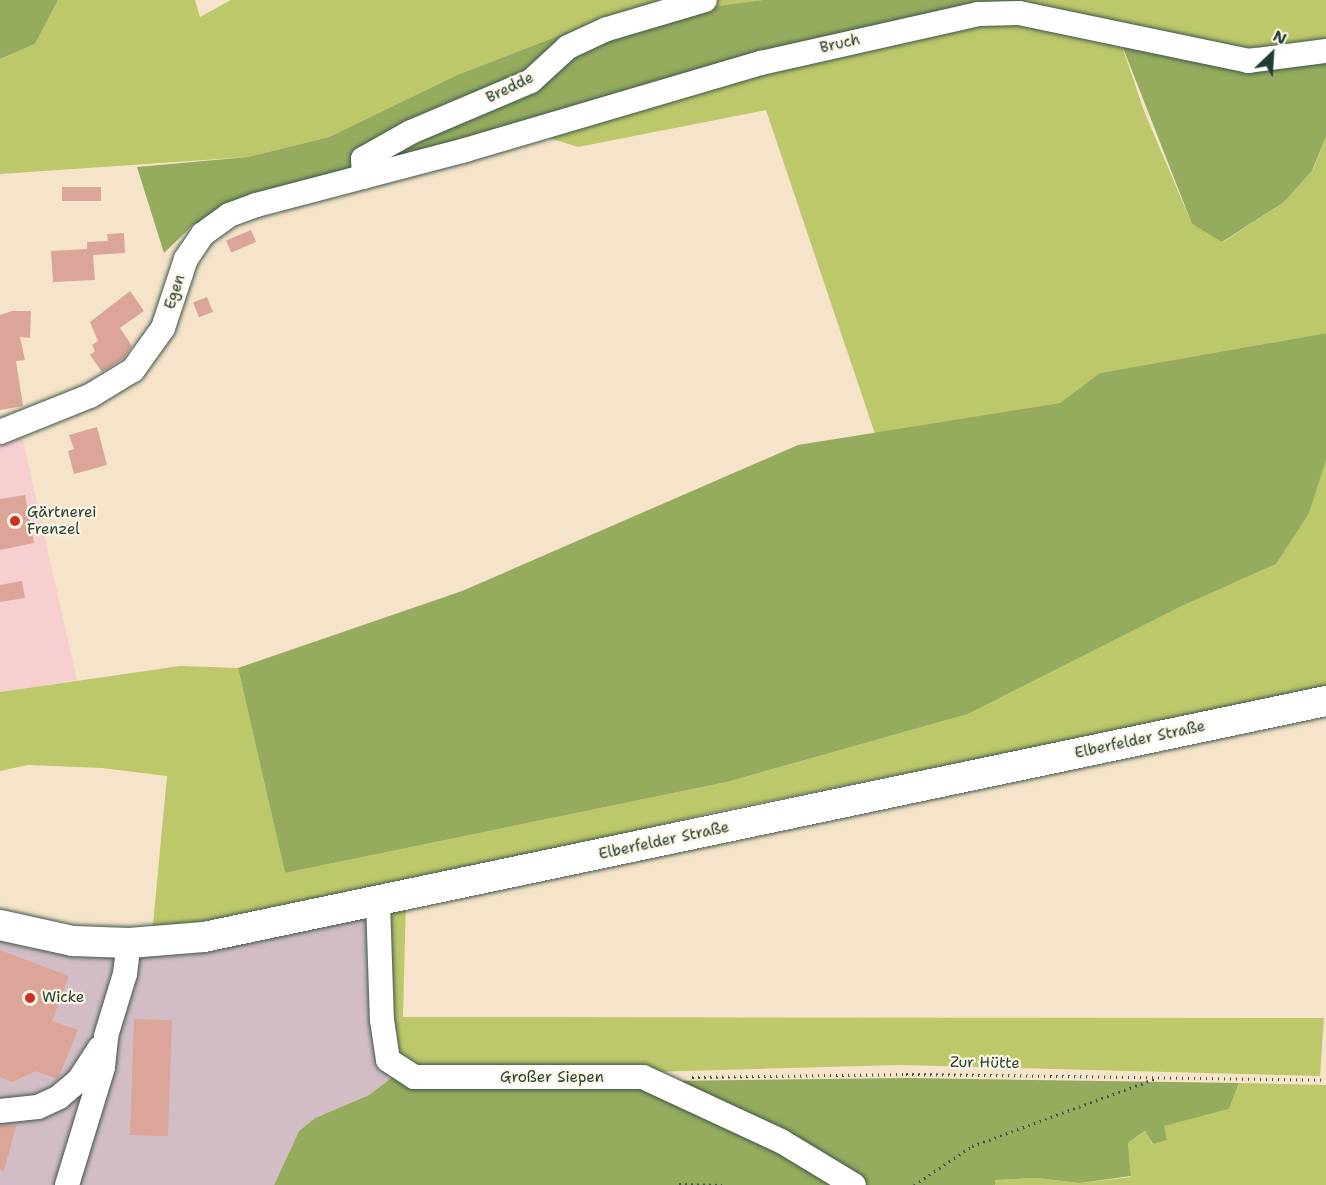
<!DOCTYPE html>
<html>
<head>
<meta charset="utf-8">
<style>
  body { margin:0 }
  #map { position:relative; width:1326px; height:1185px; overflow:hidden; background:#f6e4ca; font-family:"Shantell Sans",sans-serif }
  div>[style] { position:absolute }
  .built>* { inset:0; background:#f7cfd1 }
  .industrial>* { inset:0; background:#d2bdc6 }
  .green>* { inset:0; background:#bcc86a }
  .forest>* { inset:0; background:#95ac5e }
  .building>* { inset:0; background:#dba599; transform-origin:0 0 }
  .path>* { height:3px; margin-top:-1.5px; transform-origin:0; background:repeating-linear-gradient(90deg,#3f564a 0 1.5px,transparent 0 6px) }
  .roads { filter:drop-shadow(0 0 2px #3f564a) drop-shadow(0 0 2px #3f564a) }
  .minor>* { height:24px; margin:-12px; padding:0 12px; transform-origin:12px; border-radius:12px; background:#fff }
  .major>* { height:30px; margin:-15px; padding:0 15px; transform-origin:15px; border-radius:15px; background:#fff }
  .dots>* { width:16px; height:16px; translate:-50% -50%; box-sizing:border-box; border:3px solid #fcf5e5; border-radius:50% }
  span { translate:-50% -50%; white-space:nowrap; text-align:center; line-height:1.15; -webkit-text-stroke:4.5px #fcf5e5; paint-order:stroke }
  .street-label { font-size:15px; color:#1f3d34 }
  .poi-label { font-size:15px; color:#1f3d34 }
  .left { translate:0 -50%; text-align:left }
  .north { position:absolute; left:1242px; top:24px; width:60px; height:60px; -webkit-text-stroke:4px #fcf5e5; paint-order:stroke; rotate:25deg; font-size:16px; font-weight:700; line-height:24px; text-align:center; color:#1f3d34 }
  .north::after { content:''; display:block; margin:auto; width:21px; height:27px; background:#1f3d34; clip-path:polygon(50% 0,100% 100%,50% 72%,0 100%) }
</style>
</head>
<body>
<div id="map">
  <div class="built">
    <div style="clip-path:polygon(21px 431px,77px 680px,0 692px,0 439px)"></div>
  </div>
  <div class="industrial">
    <div style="clip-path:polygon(376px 905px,398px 1073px,369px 1095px,315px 1118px,299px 1131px,274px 1185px,0 1185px,0 940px,31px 949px,145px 947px)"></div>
  </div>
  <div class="green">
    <div style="clip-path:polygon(58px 0,195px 0,200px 17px,231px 0,668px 0,592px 23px,457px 75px,329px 137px,248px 157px,0 174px,0 59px,35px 44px)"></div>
    <div style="clip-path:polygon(713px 0,763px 0,712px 8px)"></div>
    <div style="clip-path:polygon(1024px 0,1326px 0,1326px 45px,1235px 54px,1025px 4px)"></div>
    <div style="clip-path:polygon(1008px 17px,1120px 40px,1144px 111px,1192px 224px,1223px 242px,1283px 203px,1313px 170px,1326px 137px,1326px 333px,1101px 373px,1060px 403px,875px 434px,766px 110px,578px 147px,546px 137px,818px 56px)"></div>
    <div style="clip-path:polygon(1326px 460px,1326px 688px,705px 814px,432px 881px,212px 920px,152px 935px,167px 776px,102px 768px,28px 765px,0 771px,0 692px,180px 666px,238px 668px,285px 873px,727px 782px,968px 714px,1180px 607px,1276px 564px)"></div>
    <div style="clip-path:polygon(406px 899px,403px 1017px,1324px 1018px,1320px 1076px,900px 1065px,614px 1073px,418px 1072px,393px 1054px,383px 917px)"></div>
    <div style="clip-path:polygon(1239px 1083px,1326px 1085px,1326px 1185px,995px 1185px,995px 1180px,1036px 1178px,1080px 1183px,1131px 1177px,1128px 1143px,1146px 1131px,1152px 1144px,1167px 1140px,1163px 1126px,1229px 1109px)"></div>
  </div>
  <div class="forest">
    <div style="clip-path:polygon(0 0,58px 0,35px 44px,0 59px)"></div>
    <div style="clip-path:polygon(763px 0,1024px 0,1025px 4px,975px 2px,732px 59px,245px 203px,193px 225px,164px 253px,137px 167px,248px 157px,329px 137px,457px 75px,592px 23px)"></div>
    <div style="clip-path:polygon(1120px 40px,1326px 60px,1326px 137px,1312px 171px,1283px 203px,1222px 242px,1192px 224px)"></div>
    <div style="clip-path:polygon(1326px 333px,1326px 460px,1309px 513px,1276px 564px,1180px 607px,968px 714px,727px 782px,285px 873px,238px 668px,462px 591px,798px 445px,1060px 403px,1100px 373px)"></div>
    <div style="clip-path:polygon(398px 1073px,659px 1081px,908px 1078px,1239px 1083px,1229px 1109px,1164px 1126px,1167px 1140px,1153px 1144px,1145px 1131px,1128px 1143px,1131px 1176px,1080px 1183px,1036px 1178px,995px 1180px,995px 1185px,274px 1185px,299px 1131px,315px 1118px,369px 1095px)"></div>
  </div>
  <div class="building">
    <div style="left:62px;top:187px;width:39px;height:14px"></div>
    <div style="left:251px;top:230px;width:13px;height:27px;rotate:67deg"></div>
    <div style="clip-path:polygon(124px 233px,125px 253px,93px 255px,95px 280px,53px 282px,51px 251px,87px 249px,87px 242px,108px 241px,107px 234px)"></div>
    <div style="clip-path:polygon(130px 291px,144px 311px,120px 328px,132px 346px,124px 358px,102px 372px,90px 355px,95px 351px,92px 345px,98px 341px,90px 322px)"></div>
    <div style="left:207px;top:297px;width:16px;height:15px;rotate:68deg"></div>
    <div style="clip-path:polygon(12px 311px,31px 311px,30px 338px,20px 337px,25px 360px,16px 361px,23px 406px,0 410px,0 315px)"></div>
    <div style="clip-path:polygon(97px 427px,107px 465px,74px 474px,68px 451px,74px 449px,69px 435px)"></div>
    <div style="clip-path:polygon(25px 495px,34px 543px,0 550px,0 499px)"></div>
    <div style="clip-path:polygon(22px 581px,25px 598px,0 602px,0 585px)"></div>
    <div style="clip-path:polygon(0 950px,69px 976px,52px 1021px,78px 1030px,58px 1079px,36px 1071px,12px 1082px,0 1077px)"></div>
    <div style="left:134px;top:1019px;width:38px;height:116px;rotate:2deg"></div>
    <div style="clip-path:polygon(0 1125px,16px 1126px,4px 1171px,0 1170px)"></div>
  </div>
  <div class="path">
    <div style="left:692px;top:1077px;width:214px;rotate:-0.8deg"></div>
    <div style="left:906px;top:1074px;width:420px;rotate:0.8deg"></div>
    <div style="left:679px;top:1184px;width:43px;rotate:1.3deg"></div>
    <div style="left:914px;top:1185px;width:70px;rotate:-33.9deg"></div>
    <div style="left:972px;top:1146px;width:194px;rotate:-20.2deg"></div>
  </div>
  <div class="roads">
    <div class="minor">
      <div style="left:364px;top:177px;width:18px;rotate:-93deg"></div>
      <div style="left:363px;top:159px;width:55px;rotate:-29.4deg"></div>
      <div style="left:411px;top:132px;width:130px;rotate:-23deg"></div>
      <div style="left:531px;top:81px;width:50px;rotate:-42.6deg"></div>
      <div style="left:568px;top:47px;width:43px;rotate:-24.8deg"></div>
      <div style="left:607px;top:29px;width:102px;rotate:-16.5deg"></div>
      <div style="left:0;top:432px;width:97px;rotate:-21.8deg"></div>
      <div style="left:90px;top:396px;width:50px;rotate:-31.2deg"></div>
      <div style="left:133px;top:370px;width:52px;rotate:-54.5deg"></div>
      <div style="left:163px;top:328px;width:73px;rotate:-71.6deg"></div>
      <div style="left:186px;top:259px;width:30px;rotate:-56deg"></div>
      <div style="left:203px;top:234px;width:32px;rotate:-36deg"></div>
      <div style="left:229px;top:215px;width:29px;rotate:-20deg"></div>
      <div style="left:256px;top:205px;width:216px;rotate:-14.7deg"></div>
      <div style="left:465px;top:150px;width:309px;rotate:-16.4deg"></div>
      <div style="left:761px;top:63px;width:222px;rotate:-12.7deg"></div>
      <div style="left:978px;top:14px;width:41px;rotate:-1.4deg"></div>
      <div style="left:1019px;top:13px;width:234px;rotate:11.8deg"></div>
      <div style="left:1248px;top:61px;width:79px;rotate:-7.3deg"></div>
      <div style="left:378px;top:902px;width:118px;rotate:88.1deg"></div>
      <div style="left:382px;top:1020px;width:40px;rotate:81.5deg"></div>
      <div style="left:388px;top:1060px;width:31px;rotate:33deg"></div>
      <div style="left:414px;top:1077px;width:229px"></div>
      <div style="left:643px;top:1077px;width:152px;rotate:24.9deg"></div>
      <div style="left:781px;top:1141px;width:85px;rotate:31.1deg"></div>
      <div style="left:0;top:1111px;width:38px;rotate:-6deg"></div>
      <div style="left:38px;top:1107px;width:23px;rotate:-25deg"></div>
      <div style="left:59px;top:1097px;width:26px;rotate:-40deg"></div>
      <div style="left:79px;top:1080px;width:38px;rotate:-57deg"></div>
      <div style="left:67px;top:1185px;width:123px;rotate:-73deg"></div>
      <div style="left:103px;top:1067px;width:31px;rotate:-84deg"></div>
      <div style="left:106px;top:1036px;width:65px;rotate:-73deg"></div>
      <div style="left:125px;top:974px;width:31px;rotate:-83deg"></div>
    </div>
    <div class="major">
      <div style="left:0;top:925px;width:75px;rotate:12.4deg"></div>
      <div style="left:73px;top:941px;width:56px;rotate:2deg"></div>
      <div style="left:129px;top:943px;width:75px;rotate:-4.6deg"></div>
      <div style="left:204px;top:937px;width:1147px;rotate:-11.88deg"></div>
    </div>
  </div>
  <div class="dots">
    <div style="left:15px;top:521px;background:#c8321e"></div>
    <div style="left:30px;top:998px;background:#c8321e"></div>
  </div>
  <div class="street-label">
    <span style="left:840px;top:44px;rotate:-13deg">Bruch</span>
    <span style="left:510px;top:88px;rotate:-26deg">Bredde</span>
    <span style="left:175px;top:292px;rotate:-72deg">Egen</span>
    <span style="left:1140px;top:740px;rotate:-12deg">Elberfelder Straße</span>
    <span style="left:664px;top:841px;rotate:-12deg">Elberfelder Straße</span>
    <span style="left:985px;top:1063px;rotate:1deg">Zur Hütte</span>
    <span style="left:552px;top:1078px">Großer Siepen</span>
  </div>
  <div class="poi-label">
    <span class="left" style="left:27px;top:521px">Gärtnerei<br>Frenzel</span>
    <span class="left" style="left:42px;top:998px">Wicke</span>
  </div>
  <div class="north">N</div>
</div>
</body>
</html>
